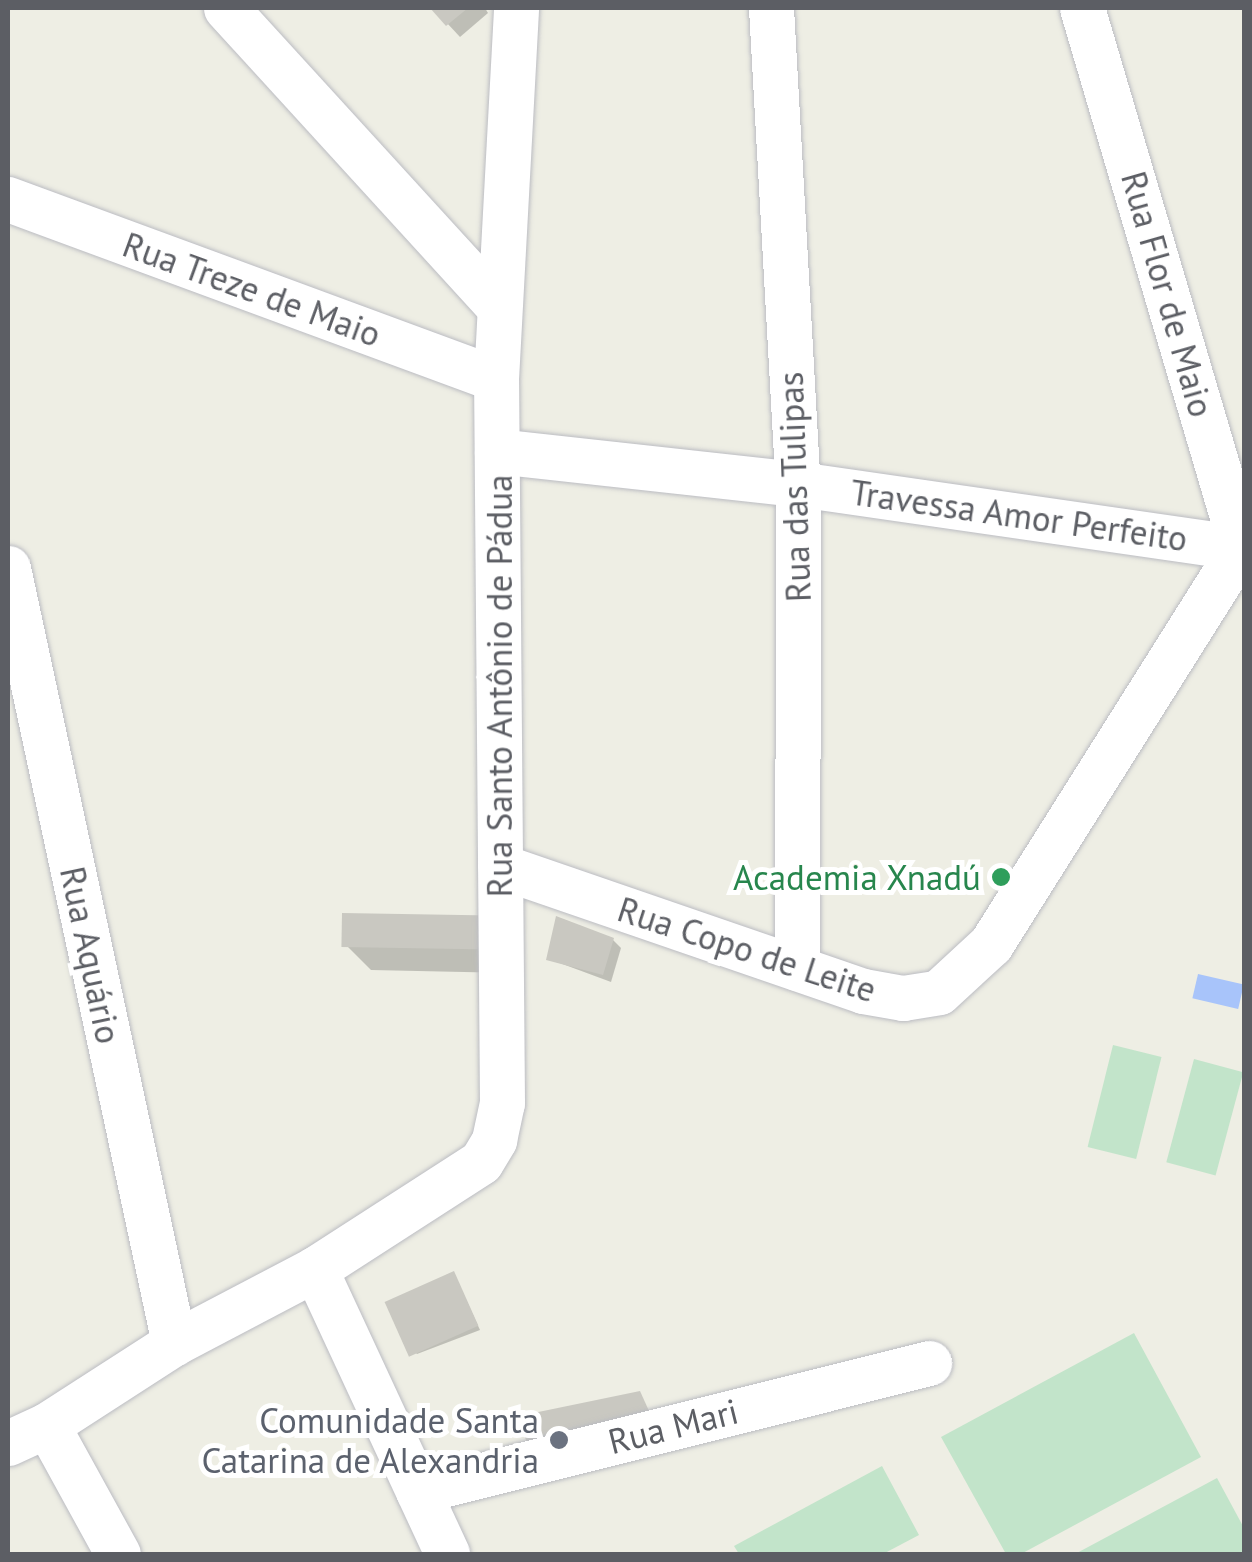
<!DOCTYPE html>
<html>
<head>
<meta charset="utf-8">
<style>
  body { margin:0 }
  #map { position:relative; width:1252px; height:1562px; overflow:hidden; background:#eeeee4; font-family:"PT Sans",sans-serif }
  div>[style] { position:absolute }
  .green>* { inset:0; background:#c2e4ca; transform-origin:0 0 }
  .water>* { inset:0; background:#a8c4fa; transform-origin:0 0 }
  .shadow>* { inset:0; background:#0003 }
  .building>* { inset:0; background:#c9c8c1; transform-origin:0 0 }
  .roads { filter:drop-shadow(0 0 2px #bbbcc2) drop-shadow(0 0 2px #bbbcc2) }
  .minor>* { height:45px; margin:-22.5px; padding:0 22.5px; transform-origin:22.5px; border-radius:22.5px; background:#fff }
  .dots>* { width:28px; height:28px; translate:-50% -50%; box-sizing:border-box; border:5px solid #fff; border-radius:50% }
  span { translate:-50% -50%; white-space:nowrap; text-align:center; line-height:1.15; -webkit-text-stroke:10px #fff; paint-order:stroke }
  .street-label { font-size:35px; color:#5c5e64 }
  .leisure-label { font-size:35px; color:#27864d }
  .right { translate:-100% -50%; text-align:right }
  .worship-label { font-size:35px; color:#5b616d }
  .frame { position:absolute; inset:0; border:10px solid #5c5e64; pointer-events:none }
</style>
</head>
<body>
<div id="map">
  <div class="green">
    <div style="left:1113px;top:1045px;width:50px;height:105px;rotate:14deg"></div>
    <div style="left:1194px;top:1059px;width:51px;height:107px;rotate:15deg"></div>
    <div style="clip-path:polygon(1134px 1333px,1201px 1457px,1021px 1554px,1006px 1554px,941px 1437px)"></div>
    <div style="clip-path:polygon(882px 1466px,919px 1535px,883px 1554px,739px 1554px,734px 1546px)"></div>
    <div style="clip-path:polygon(1217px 1478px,1244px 1528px,1244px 1554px,1075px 1554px)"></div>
  </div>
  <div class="water">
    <div style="left:1198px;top:974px;width:47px;height:25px;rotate:13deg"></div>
  </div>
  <div class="shadow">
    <div style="clip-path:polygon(433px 8px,485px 8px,488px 13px,460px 37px)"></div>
    <div style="clip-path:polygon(490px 918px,513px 973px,371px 970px,347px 946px)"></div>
    <div style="clip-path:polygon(613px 940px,621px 948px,611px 982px,549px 959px)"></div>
    <div style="clip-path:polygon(456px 1278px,480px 1330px,417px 1354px,414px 1351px)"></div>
  </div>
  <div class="building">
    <div style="clip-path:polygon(430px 8px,468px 8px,446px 26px)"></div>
    <div style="left:342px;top:913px;width:149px;height:34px;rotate:1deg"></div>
    <div style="clip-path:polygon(556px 916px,614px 938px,603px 975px,546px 960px)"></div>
    <div style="left:454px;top:1271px;width:60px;height:76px;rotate:66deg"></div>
    <div style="clip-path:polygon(640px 1391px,654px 1422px,531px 1458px,519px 1416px)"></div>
  </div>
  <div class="roads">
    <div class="minor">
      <div style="left:226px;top:8px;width:403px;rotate:47.6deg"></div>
      <div style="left:771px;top:8px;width:477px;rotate:86.8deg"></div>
      <div style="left:798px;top:484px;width:484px;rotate:90.1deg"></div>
      <div style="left:1082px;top:8px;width:562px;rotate:73.56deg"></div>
      <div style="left:8px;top:199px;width:520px;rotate:20.25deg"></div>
      <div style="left:497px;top:451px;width:303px;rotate:6.3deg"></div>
      <div style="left:798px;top:484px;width:451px;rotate:8.2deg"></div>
      <div style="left:8px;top:568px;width:793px;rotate:77.91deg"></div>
      <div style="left:500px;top:866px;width:384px;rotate:19deg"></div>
      <div style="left:863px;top:991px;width:41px;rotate:9.9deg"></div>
      <div style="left:903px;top:998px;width:36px;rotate:-9deg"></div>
      <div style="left:939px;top:992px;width:71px;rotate:-42.7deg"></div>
      <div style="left:991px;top:944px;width:469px;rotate:-57.8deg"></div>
      <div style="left:315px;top:1269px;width:314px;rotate:65.1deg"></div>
      <div style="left:47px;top:1425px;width:147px;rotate:61.2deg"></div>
      <div style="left:8px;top:1443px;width:43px;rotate:-24.8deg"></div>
      <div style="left:47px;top:1425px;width:151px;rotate:-32.8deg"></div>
      <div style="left:174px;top:1343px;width:159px;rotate:-27.7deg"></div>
      <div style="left:315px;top:1269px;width:197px;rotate:-32.8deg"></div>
      <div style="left:481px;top:1162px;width:26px;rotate:-59deg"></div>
      <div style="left:494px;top:1140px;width:38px;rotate:-78deg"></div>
      <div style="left:502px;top:1103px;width:724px;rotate:-90.47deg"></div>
      <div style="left:496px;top:379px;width:372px;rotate:-86.9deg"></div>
      <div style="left:418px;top:1491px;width:527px;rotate:-14.06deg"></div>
    </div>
  </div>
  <div class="dots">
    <div style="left:1001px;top:877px;background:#2e9e5b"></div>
    <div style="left:559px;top:1440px;background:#6b7280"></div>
  </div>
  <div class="street-label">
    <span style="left:252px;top:289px;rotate:20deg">Rua Treze de Maio</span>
    <span style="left:1168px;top:294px;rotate:74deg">Rua Flor de Maio</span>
    <span style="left:794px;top:487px;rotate:-92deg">Rua das Tulipas</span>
    <span style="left:1019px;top:515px;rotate:8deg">Travessa Amor Perfeito</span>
    <span style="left:499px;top:686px;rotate:-90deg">Rua Santo Antônio de Pádua</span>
    <span style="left:747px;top:949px;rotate:18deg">Rua Copo de Leite</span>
    <span style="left:91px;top:955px;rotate:78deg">Rua Aquário</span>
    <span style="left:673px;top:1426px;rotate:-14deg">Rua Mari</span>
  </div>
  <div class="leisure-label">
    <span class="right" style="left:981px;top:877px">Academia Xnadú</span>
  </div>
  <div class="worship-label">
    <span class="right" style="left:539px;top:1440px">Comunidade Santa<br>Catarina de Alexandria</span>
  </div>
  <div class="frame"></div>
</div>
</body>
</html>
